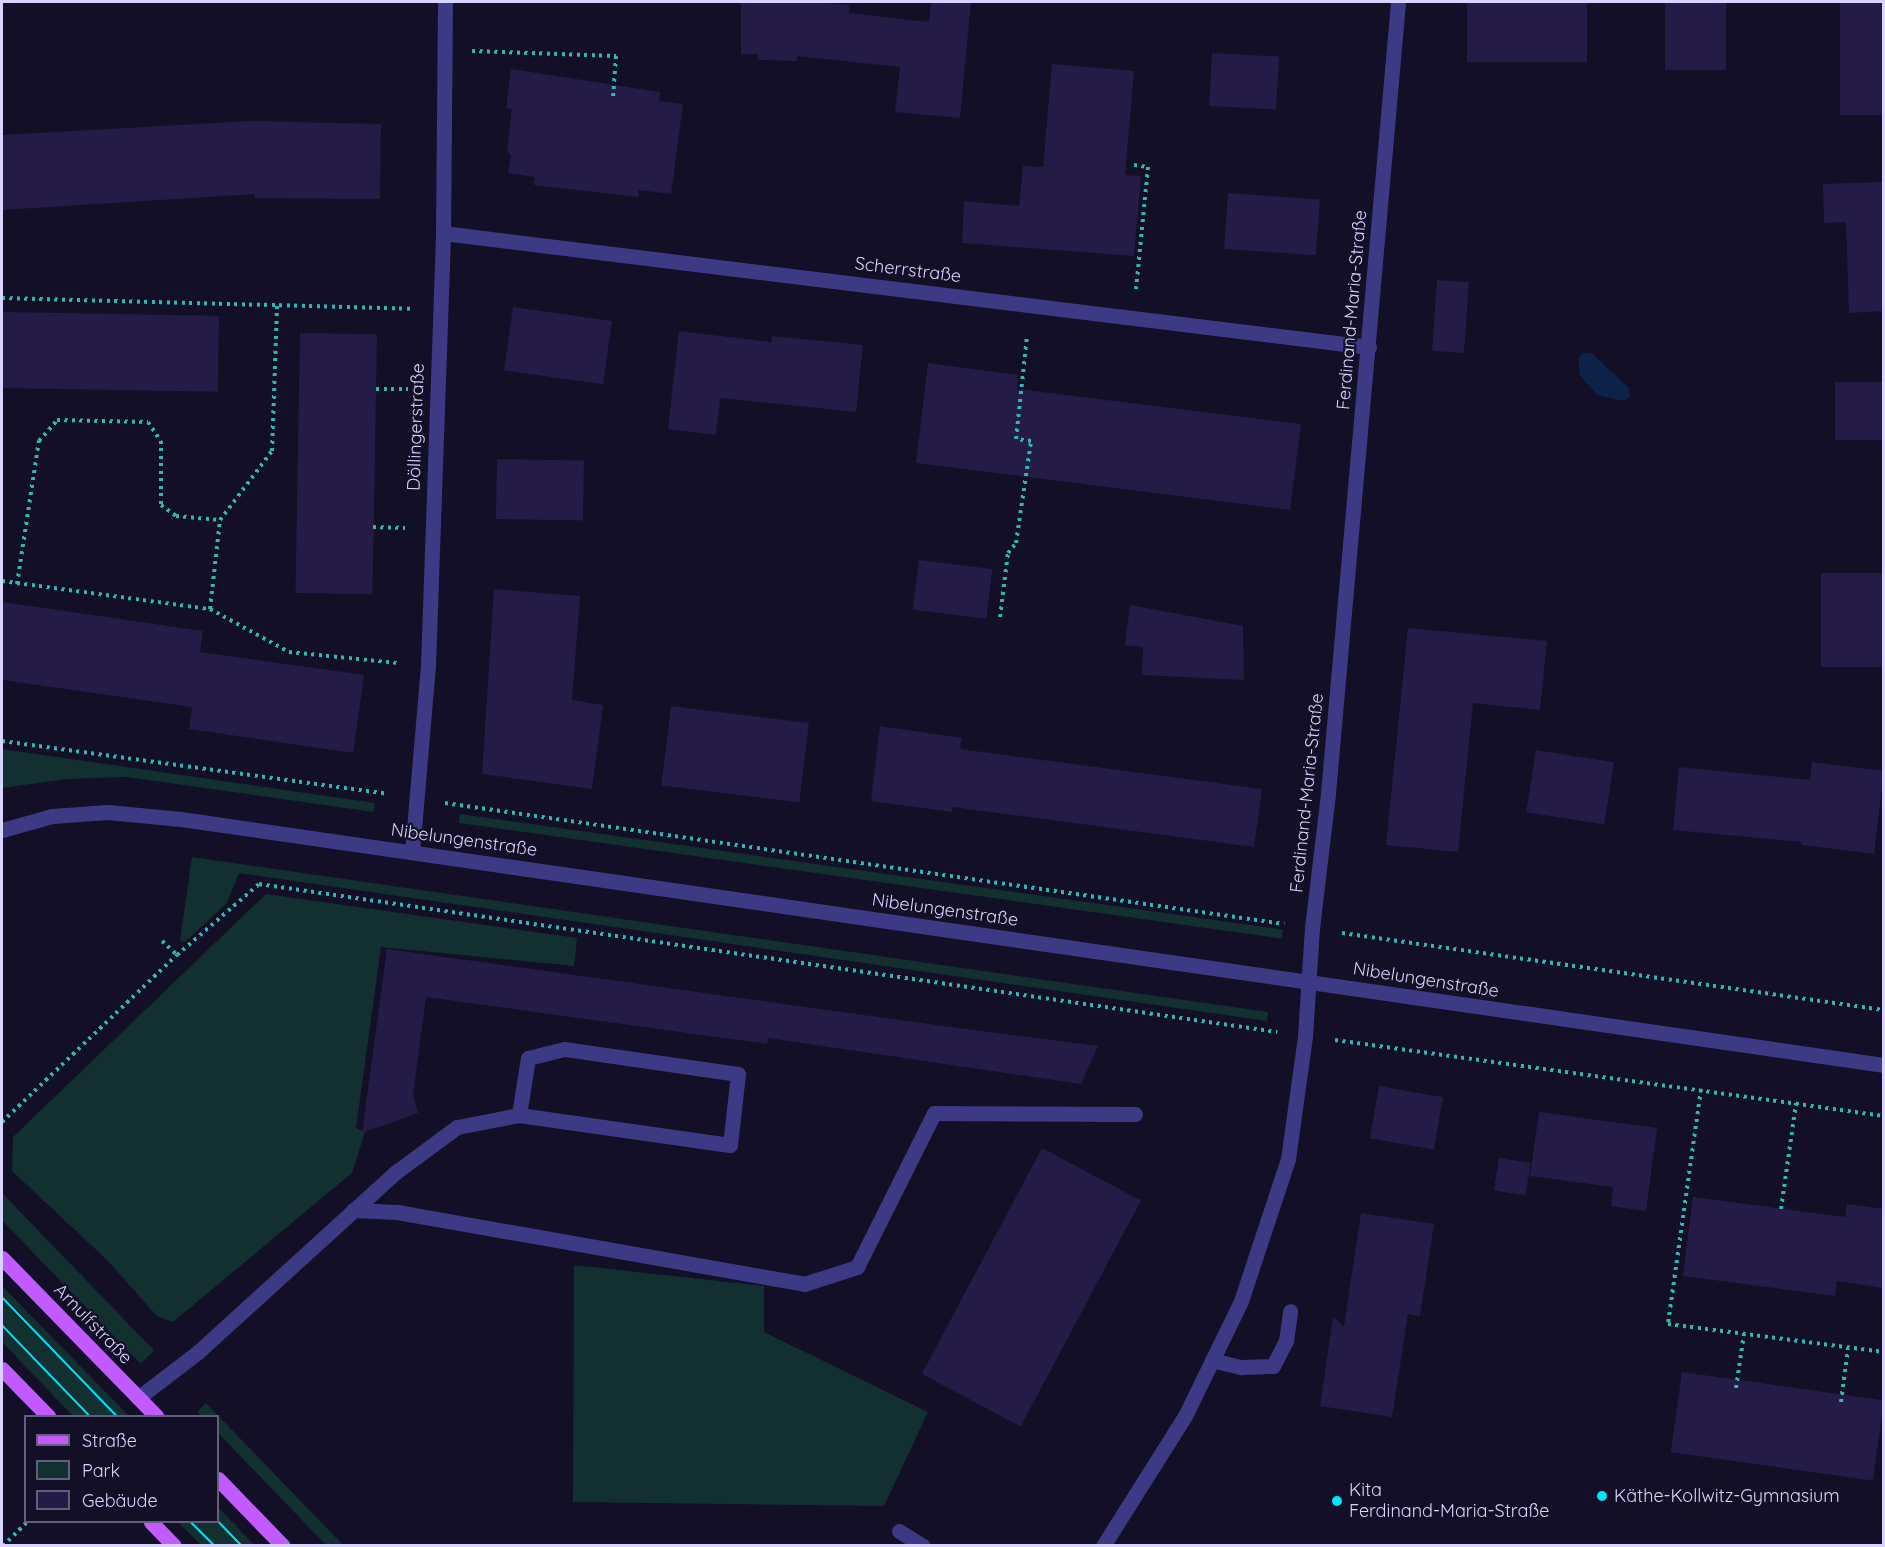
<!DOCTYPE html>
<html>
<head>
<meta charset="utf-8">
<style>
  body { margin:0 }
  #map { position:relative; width:1885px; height:1547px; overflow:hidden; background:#130f26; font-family:Quicksand,sans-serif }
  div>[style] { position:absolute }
  .green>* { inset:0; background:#12302f; transform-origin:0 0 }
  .water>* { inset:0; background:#0c2248 }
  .building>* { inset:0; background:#241b47; transform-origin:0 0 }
  .path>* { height:4px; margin-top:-2px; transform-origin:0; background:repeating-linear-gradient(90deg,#2fb8b0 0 3px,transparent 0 7.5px) }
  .service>* { height:15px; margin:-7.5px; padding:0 7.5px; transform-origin:7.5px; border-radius:7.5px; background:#3d3a85 }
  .minor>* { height:15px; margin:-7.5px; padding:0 7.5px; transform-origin:7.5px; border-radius:7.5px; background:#3d3a85 }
  .primary>* { height:15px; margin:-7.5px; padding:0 7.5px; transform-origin:7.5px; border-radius:7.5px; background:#c25bff }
  .tram>* { height:1.5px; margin:-0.75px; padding:0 0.75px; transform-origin:0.75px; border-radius:0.75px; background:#00e5ff }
  .dots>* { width:16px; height:16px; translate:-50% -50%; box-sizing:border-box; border:3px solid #130f26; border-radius:50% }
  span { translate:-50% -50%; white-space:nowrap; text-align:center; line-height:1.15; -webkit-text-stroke:4.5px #130f26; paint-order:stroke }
  .street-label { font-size:18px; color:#d9d4ff }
  .poi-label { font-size:18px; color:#d9d4ff }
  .left { translate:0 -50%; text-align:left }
  .frame { position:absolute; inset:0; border:3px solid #d9d4ff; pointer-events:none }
  .legend { position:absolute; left:24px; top:1415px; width:195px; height:108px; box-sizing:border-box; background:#130f26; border:2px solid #625e7d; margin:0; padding:8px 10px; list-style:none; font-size:18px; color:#d9d4ff }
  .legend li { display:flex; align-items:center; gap:12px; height:30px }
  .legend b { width:30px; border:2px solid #625e7d }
</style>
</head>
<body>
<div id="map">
  <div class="green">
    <div style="clip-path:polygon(2px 749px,375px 803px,373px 812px,127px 777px,67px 779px,2px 788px)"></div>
    <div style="left:460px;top:814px;width:831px;height:9px;rotate:8deg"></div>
    <div style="clip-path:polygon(192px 857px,1268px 1012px,1267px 1021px,239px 873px,227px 903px,185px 942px,180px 941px)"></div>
    <div style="clip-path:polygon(266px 894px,577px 938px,574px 966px,381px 947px,356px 1128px,365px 1132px,352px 1173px,173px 1322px,157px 1316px,107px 1260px,12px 1171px,13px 1137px)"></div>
    <div style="left:2px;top:1193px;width:219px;height:19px;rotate:46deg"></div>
    <div style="clip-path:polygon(574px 1265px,764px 1286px,764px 1332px,928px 1412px,884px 1506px,573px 1502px)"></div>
    <div style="clip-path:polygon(2px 1286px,129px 1416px,73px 1416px,2px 1342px)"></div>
    <div style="clip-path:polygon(206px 1403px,343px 1545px,326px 1545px,218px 1433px,218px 1416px,202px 1416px,197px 1412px)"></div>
    <div style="clip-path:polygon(218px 1507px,254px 1545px,201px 1545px,178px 1522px,218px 1522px)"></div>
  </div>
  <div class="water">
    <div style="clip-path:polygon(1584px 353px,1592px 353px,1599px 360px,1629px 388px,1630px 396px,1624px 401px,1597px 395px,1579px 374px,1579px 357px)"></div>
  </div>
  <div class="building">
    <div style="clip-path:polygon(741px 2px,817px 2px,850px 5px,849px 13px,929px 22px,931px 2px,971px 2px,960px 118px,895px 112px,900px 67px,797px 56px,797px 61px,758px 60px,758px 54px,741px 54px)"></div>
    <div style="left:1467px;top:2px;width:120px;height:60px"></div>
    <div style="left:1665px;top:2px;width:61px;height:68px"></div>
    <div style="left:1884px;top:2px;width:113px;height:44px;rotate:90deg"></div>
    <div style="left:1212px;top:53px;width:67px;height:53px;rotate:3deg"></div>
    <div style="clip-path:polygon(1052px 64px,1134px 71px,1125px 175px,1141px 176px,1134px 256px,962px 243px,964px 201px,1019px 206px,1023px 166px,1043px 167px)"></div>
    <div style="clip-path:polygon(511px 69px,660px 92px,659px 101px,683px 104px,671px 194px,639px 190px,638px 197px,534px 185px,535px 177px,508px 173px,511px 155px,507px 152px,512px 109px,506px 108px)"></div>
    <div style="clip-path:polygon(250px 121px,381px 124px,380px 199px,255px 198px,255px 194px,2px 210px,2px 135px)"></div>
    <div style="clip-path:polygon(1884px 182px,1884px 311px,1849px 313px,1846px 222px,1824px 223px,1823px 184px)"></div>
    <div style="left:1228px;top:193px;width:92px;height:56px;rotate:4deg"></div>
    <div style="left:1437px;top:280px;width:32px;height:71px;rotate:4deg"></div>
    <div style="left:513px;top:307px;width:100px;height:64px;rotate:8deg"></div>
    <div style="left:2px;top:312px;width:217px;height:76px;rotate:1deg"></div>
    <div style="clip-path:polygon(679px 331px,771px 342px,772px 336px,863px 345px,856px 412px,720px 398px,716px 435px,668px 429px)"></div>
    <div style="left:300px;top:333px;width:77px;height:260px;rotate:1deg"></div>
    <div style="clip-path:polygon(928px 363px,1018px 375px,1017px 389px,1301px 424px,1290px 510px,916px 463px)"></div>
    <div style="left:1884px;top:382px;width:58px;height:49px;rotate:90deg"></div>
    <div style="left:497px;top:459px;width:87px;height:60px;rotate:1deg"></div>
    <div style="left:919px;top:560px;width:74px;height:50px;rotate:7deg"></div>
    <div style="left:1884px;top:573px;width:94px;height:63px;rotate:90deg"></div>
    <div style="clip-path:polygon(494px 589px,580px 596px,572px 700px,603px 705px,592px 789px,482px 774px)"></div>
    <div style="clip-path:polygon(2px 602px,203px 631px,200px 652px,364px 675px,353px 753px,189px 729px,192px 707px,2px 680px)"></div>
    <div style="clip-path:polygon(1130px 605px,1243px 626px,1244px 680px,1142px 675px,1143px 647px,1125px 645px)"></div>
    <div style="clip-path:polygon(1408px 628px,1547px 641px,1540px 710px,1473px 703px,1458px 852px,1386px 845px)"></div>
    <div style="left:671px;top:706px;width:139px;height:80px;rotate:7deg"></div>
    <div style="clip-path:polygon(880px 726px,962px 738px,960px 749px,1262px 789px,1254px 847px,953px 807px,952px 812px,871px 801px)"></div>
    <div style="left:1536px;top:750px;width:79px;height:63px;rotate:9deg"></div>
    <div style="clip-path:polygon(1812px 762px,1884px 771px,1874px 854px,1802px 845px,1802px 842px,1673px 830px,1679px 767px,1810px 780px)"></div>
    <div style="clip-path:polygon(387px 949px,936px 1025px,1098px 1046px,1081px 1084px,768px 1038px,767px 1044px,426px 997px,413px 1094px,418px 1113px,362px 1133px)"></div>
    <div style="left:1379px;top:1086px;width:65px;height:53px;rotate:10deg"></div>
    <div style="clip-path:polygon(1539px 1112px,1657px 1128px,1646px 1211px,1611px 1206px,1613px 1187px,1530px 1176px)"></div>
    <div style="left:1042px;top:1148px;width:112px;height:256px;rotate:28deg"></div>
    <div style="left:1499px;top:1158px;width:32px;height:33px;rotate:9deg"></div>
    <div style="clip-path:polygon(1693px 1197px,1845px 1217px,1847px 1204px,1884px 1209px,1884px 1288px,1837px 1281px,1835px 1296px,1683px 1276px)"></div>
    <div style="clip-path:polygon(1361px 1213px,1434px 1224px,1420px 1316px,1408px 1314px,1392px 1417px,1320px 1406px,1333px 1317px,1344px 1326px)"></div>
    <div style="left:1682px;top:1372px;width:204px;height:81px;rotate:8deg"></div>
  </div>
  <div class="path">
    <div style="left:472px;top:51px;width:144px;rotate:2deg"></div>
    <div style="left:616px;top:56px;width:42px;rotate:94.1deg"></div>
    <div style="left:1134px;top:165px;width:14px;rotate:8deg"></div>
    <div style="left:1148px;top:167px;width:123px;rotate:95.6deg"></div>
    <div style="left:2px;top:298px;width:410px;rotate:1.5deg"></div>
    <div style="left:376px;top:389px;width:32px"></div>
    <div style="left:373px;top:527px;width:32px;rotate:2deg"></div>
    <div style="left:2px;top:581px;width:210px;rotate:7.7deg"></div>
    <div style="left:210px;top:609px;width:90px;rotate:28.6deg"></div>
    <div style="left:289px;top:652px;width:110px;rotate:5.8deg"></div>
    <div style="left:17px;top:584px;width:145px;rotate:-81.3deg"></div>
    <div style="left:39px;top:441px;width:28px;rotate:-49deg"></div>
    <div style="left:57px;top:420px;width:91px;rotate:1.3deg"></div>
    <div style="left:148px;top:422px;width:23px;rotate:56deg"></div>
    <div style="left:161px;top:441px;width:64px;rotate:90deg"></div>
    <div style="left:161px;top:505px;width:19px;rotate:36deg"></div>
    <div style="left:176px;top:516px;width:44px;rotate:5.2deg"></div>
    <div style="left:220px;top:520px;width:86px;rotate:-53deg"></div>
    <div style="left:272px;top:451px;width:145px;rotate:-88deg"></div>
    <div style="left:210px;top:609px;width:90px;rotate:-83.6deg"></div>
    <div style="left:1000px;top:617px;width:64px;rotate:-82.9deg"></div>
    <div style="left:1008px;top:553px;width:13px;rotate:-51deg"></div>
    <div style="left:1016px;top:543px;width:103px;rotate:-81.6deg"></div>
    <div style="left:1031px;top:441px;width:15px;rotate:-172deg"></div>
    <div style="left:1016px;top:439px;width:104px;rotate:-83.9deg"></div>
    <div style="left:2px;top:741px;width:389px;rotate:7.8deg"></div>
    <div style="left:445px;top:803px;width:848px;rotate:8.21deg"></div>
    <div style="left:1342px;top:933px;width:547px;rotate:8.09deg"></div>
    <div style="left:162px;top:941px;width:21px;rotate:43deg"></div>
    <div style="left:1335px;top:1040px;width:554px;rotate:7.88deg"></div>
    <div style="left:1701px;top:1089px;width:237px;rotate:98deg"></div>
    <div style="left:1668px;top:1324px;width:218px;rotate:7.4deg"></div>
    <div style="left:2px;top:1122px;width:242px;rotate:-43.7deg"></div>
    <div style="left:177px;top:955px;width:108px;rotate:-40.9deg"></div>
    <div style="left:259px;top:884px;width:1029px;rotate:8.27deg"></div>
    <div style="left:1781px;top:1209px;width:107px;rotate:-81.9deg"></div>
    <div style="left:1736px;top:1388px;width:55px;rotate:-81.6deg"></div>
    <div style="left:1841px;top:1402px;width:54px;rotate:-82.6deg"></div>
    <div style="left:3px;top:1546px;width:34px;rotate:-45deg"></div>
  </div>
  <div class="service">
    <div style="left:353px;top:1210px;width:44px;rotate:2.6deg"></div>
    <div style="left:397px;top:1212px;width:413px;rotate:10deg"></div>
    <div style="left:804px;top:1284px;width:56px;rotate:-17.8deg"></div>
    <div style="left:857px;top:1267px;width:172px;rotate:-63.4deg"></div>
    <div style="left:934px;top:1113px;width:201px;rotate:0.3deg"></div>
    <div style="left:1212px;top:1360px;width:30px;rotate:14deg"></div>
    <div style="left:1241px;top:1367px;width:32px;rotate:-2deg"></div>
    <div style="left:1273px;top:1366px;width:28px;rotate:-63deg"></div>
    <div style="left:1286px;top:1341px;width:30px;rotate:-82deg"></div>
    <div style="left:138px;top:1398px;width:76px;rotate:-37.5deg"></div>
    <div style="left:198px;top:1352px;width:268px;rotate:-42.3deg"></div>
    <div style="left:396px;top:1172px;width:76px;rotate:-36.4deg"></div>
    <div style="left:457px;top:1127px;width:63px;rotate:-11deg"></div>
    <div style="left:519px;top:1115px;width:213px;rotate:8.1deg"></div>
    <div style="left:730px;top:1145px;width:71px;rotate:-83.6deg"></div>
    <div style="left:738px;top:1074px;width:176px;rotate:-171.8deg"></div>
    <div style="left:564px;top:1049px;width:37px;rotate:166deg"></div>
    <div style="left:528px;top:1058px;width:58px;rotate:99deg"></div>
    <div style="left:899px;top:1531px;width:28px;rotate:32deg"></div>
  </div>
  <div class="minor">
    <div style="left:443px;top:233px;width:933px;rotate:7.02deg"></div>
    <div style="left:2px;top:830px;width:52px;rotate:-15.6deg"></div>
    <div style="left:52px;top:816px;width:56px;rotate:-4.1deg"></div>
    <div style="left:108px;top:812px;width:73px;rotate:5.5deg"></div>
    <div style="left:181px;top:819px;width:1721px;rotate:8.22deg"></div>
    <div style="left:412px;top:852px;width:187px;rotate:-85.1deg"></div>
    <div style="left:428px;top:666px;width:433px;rotate:-88deg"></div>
    <div style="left:443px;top:233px;width:231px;rotate:-89.5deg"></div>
    <div style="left:1103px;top:1546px;width:154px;rotate:-57.8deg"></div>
    <div style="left:1185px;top:1416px;width:128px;rotate:-64deg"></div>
    <div style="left:1241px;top:1301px;width:150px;rotate:-71.7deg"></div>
    <div style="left:1288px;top:1159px;width:124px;rotate:-82.1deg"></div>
    <div style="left:1305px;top:1036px;width:108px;rotate:-86.3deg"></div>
    <div style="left:1312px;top:928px;width:136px;rotate:-83.2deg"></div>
    <div style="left:1328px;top:793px;width:794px;rotate:-84.94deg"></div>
  </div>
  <div class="primary">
    <div style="left:2px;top:1258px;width:221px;rotate:45.7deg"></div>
    <div style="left:2px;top:1369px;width:66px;rotate:45.6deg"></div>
    <div style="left:218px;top:1479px;width:93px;rotate:45.9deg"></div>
    <div style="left:151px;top:1522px;width:33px;rotate:46deg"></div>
  </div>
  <div class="tram">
    <div style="left:2px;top:1297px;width:165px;rotate:46deg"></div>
    <div style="left:2px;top:1325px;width:127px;rotate:46deg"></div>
    <div style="left:218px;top:1521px;width:35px;rotate:46deg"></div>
    <div style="left:191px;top:1522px;width:34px;rotate:45deg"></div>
  </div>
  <div class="dots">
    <div style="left:1602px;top:1496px;background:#00e5ff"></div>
    <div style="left:1337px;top:1501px;background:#00e5ff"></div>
  </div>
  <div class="street-label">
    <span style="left:908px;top:270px;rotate:7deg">Scherrstraße</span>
    <span style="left:1352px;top:310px;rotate:-85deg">Ferdinand-Maria-Straße</span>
    <span style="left:416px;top:427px;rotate:-88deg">Döllingerstraße</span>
    <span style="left:1307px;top:793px;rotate:-84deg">Ferdinand-Maria-Straße</span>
    <span style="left:464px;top:840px;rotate:8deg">Nibelungenstraße</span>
    <span style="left:945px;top:910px;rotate:8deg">Nibelungenstraße</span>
    <span style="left:1426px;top:980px;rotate:9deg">Nibelungenstraße</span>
    <span style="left:93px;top:1324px;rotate:46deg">Arnulfstraße</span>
  </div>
  <div class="poi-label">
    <span class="left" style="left:1349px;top:1501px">Kita<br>Ferdinand-Maria-Straße</span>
    <span class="left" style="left:1614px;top:1496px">Käthe-Kollwitz-Gymnasium</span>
  </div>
  <div class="frame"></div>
  <ul class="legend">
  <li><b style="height:8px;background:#c25bff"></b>Straße</li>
  <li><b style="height:16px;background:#12302f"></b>Park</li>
  <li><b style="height:16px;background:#241b47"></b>Gebäude</li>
  </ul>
</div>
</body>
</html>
